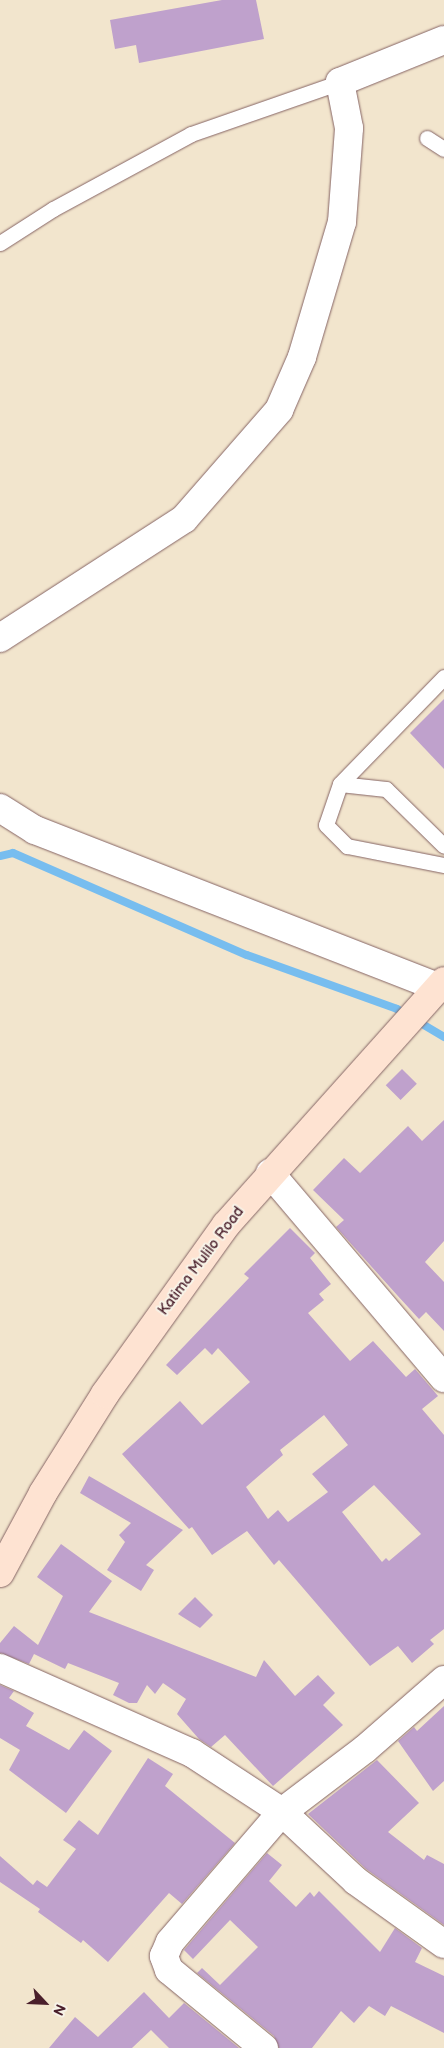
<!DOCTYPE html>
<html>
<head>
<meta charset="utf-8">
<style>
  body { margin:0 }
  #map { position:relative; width:444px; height:2048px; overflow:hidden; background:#f2e5cd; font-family:"Balsamiq Sans",sans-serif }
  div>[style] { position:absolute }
  .stream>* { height:8px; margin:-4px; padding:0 4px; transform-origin:4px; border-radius:4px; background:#77bdef }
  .building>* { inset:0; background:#bfa1cc; transform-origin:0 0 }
  .roads { filter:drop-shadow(0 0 1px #856464) drop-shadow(0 0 1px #856464) }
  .service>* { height:15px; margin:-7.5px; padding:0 7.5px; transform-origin:7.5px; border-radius:7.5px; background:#fff }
  .minor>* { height:28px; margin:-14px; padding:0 14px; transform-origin:14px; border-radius:14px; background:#fff }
  .secondary>* { height:28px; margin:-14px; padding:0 14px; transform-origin:14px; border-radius:14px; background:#fee3d2 }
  span { translate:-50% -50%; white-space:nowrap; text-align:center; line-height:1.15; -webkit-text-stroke:4px #f7f3e8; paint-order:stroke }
  .street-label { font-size:15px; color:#4a1f2b }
  .north { position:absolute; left:20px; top:1978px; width:50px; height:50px; -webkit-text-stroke:4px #f7f3e8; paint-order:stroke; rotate:115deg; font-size:14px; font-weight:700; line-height:20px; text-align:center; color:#4a1f2b }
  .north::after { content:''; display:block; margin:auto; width:18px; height:22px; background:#4a1f2b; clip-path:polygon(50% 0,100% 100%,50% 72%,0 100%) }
</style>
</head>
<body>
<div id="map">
  <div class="stream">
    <div style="left:0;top:856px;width:13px;rotate:-13deg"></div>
    <div style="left:13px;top:853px;width:255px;rotate:23.6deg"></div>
    <div style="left:247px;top:955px;width:159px;rotate:19.8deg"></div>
    <div style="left:397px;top:1009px;width:55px;rotate:30.8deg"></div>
  </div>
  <div class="building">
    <div style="clip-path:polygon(222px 0,256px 0,264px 39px,139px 63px,136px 45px,115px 49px,110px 20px)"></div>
    <div style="clip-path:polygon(444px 699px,444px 769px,410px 733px)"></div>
    <div style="left:402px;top:1069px;width:21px;height:23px;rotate:45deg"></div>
    <div style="clip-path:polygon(444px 1120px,444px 1241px,425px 1262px,444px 1282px,444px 1331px,426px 1312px,419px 1319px,397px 1295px,336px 1227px,344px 1220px,313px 1190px,344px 1158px,360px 1173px,408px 1126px,422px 1141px)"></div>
    <div style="clip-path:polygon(evenodd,290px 1228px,315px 1253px,310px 1258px,331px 1284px,319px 1294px,324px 1300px,308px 1313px,350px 1361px,373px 1341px,406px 1377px,415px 1369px,438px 1396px,422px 1409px,444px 1435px,444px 1629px,430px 1640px,434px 1644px,412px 1663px,398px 1646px,370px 1666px,279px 1560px,274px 1565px,247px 1531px,212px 1555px,192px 1527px,189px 1529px,122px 1454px,180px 1401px,202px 1425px,250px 1382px,218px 1348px,212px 1355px,205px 1348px,177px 1375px,166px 1365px,249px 1278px,244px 1274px,290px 1228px,324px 1415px,348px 1445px,312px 1474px,328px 1492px,288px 1522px,278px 1510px,268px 1519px,246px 1487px,283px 1455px,280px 1450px,324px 1415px,290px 1228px,374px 1485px,421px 1534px,389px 1561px,386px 1558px,382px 1562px,342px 1512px,374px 1485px)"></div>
    <div style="clip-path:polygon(89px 1476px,183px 1530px,146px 1565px,154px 1570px,141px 1591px,107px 1570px,125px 1542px,119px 1535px,131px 1523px,80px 1493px)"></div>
    <div style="clip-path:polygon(61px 1544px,112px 1581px,89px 1612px,256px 1677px,264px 1660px,295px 1696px,318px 1675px,335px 1693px,323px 1705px,343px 1725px,273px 1786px,225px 1735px,211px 1747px,199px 1739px,177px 1714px,186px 1699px,163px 1683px,155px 1694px,147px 1685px,137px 1703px,129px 1703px,113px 1695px,119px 1683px,68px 1663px,65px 1669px,34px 1654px,29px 1664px,0 1653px,0 1643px,14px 1626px,38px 1645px,63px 1596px,37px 1577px)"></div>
    <div style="clip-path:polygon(195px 1597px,213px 1615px,200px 1628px,178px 1614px)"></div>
    <div style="clip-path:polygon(0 1685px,14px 1691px,9px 1698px,34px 1713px,26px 1726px,69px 1750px,84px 1730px,112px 1751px,66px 1813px,9px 1770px,20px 1750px,0 1738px)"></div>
    <div style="clip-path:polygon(444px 1706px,444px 1781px,433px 1791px,398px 1741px,414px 1727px,417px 1731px)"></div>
    <div style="clip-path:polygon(148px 1758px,173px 1774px,165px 1786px,235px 1843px,182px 1904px,169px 1893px,108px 1962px,83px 1940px,81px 1943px,38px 1912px,40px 1909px,0 1882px,0 1856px,33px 1885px,37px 1880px,47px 1887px,76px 1849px,63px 1840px,79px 1820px,98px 1835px)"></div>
    <div style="clip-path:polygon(377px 1760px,419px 1803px,388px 1832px,424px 1860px,427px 1855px,444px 1864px,444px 1925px,366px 1869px,308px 1814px)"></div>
    <div style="clip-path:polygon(267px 1853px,282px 1865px,269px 1881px,296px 1907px,310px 1892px,314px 1897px,319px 1891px,380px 1952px,395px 1928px,422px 1948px,415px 1962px,444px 1976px,444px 2033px,391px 2006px,385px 2016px,369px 2006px,354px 2023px,341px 2011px,312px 2048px,279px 2048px,274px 2036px,197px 1973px,202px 1968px,220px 1985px,258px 1947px,230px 1920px,193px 1959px,184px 1950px)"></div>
    <div style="clip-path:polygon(144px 1992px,169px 2018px,184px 2003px,239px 2048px,169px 2048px,151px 2030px,132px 2048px,49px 2048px,75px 2017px,98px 2037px)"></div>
  </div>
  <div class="roads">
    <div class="service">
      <div style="left:427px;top:138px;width:20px;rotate:33deg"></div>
      <div style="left:0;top:243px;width:63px;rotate:-32.7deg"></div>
      <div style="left:53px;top:209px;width:157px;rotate:-28.5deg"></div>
      <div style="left:191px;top:134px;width:158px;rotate:-19.2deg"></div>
      <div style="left:444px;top:677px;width:149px;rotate:134.2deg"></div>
      <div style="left:340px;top:784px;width:43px;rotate:108.9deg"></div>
      <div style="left:326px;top:825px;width:30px;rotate:45deg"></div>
      <div style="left:347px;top:846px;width:99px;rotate:11.1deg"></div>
      <div style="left:340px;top:784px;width:46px;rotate:6.2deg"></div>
      <div style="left:386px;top:789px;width:81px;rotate:44.5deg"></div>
    </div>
    <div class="minor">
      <div style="left:0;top:638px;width:219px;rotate:-32.9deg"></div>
      <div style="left:184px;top:519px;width:145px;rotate:-48.9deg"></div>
      <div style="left:279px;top:410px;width:58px;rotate:-66.5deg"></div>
      <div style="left:302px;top:357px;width:141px;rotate:-73.5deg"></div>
      <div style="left:342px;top:222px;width:94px;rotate:-85.7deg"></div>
      <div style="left:349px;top:128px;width:47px;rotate:-101.1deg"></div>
      <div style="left:340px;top:82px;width:112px;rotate:-22deg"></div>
      <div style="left:0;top:808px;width:41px;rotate:32.2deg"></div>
      <div style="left:35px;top:830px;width:432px;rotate:21.3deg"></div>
      <div style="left:270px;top:1173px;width:269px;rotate:49.7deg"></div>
      <div style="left:0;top:1668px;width:210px;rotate:23.9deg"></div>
      <div style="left:192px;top:1753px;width:108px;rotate:33.2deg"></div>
      <div style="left:282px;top:1812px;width:101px;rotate:43deg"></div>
      <div style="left:356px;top:1881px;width:108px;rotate:35.6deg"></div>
      <div style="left:264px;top:2048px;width:123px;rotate:-140.6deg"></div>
      <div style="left:169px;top:1970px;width:15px;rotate:-110deg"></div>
      <div style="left:164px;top:1956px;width:15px;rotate:-67deg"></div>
      <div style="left:170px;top:1942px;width:172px;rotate:-49.3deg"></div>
      <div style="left:282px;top:1812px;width:104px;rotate:-37.2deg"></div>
      <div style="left:365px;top:1749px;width:105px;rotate:-41.1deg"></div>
    </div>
    <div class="secondary">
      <div style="left:0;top:1573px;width:91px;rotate:-61.7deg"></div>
      <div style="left:43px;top:1493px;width:117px;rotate:-57.9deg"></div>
      <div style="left:105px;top:1394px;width:208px;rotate:-54.4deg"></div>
      <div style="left:226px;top:1225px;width:327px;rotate:-48.2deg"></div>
    </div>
  </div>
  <div class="street-label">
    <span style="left:201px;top:1261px;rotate:-53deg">Katima Mulilo Road</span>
  </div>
  <div class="north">N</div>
</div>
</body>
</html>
